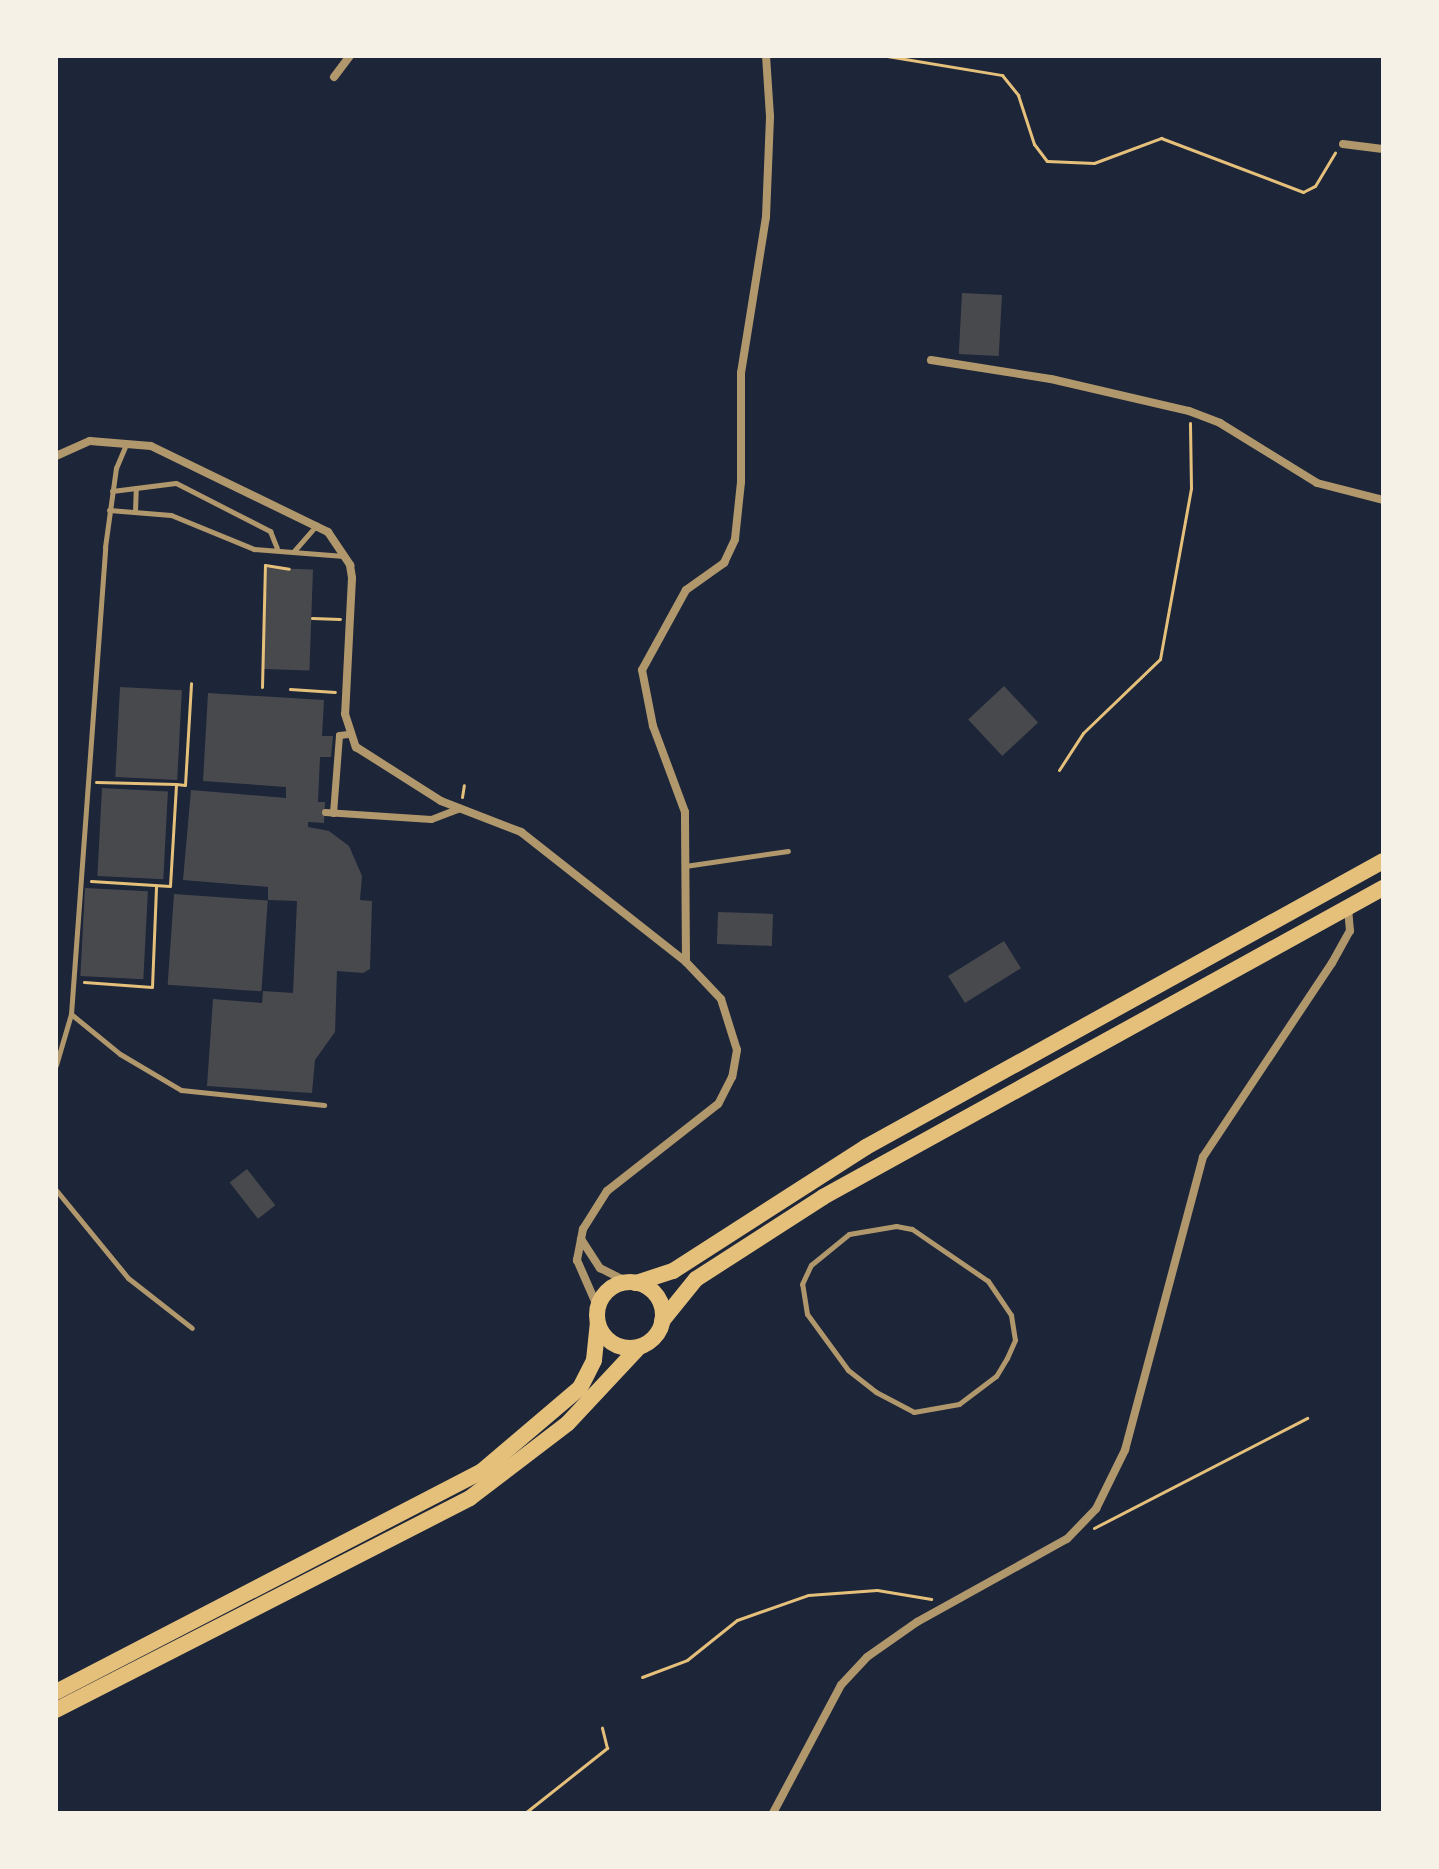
<!DOCTYPE html>
<html>
<head>
<meta charset="utf-8">
<style>
  body { margin:0 }
  #map { position:relative; width:1439px; height:1869px; overflow:hidden; background:#14213d; font-family:Lora,serif }
  div>[style] { position:absolute }
  .green>* { inset:0; background:#1d2539; transform-origin:0 0 }
  .building>* { inset:0; background:#48494c; transform-origin:0 0 }
  .path>* { height:3px; margin:-1.5px; padding:0 1.5px; transform-origin:1.5px; border-radius:1.5px; background:#e5c07b }
  .service>* { height:5px; margin:-2.5px; padding:0 2.5px; transform-origin:2.5px; border-radius:2.5px; background:#b1986c }
  .pedestrian>* { height:7px; margin:-3.5px; padding:0 3.5px; transform-origin:3.5px; border-radius:3.5px; background:#b1986c }
  .minor>* { height:8px; margin:-4px; padding:0 4px; transform-origin:4px; border-radius:4px; background:#b1986c }
  .primary>* { height:16px; margin:-8px; padding:0 8px; transform-origin:8px; border-radius:8px; background:#e5c07b }
  .primary>.ring { margin:-8px; padding:0; box-sizing:content-box; background:none; border:16px solid #e5c07b; border-radius:50% }
  span { translate:-50% -50%; white-space:nowrap; text-align:center; line-height:1.15; -webkit-text-stroke:7px #f6f1e7; paint-order:stroke }
  .frame { position:absolute; inset:0; border:58px solid #f6f1e7; pointer-events:none }
</style>
</head>
<body>
<div id="map">
  <div class="green">
    <div style="left:56px;top:56px;width:1327px;height:1757px"></div>
  </div>
  <div class="building">
    <div style="left:962px;top:293px;width:40px;height:61px;rotate:3deg"></div>
    <div style="left:267px;top:568px;width:46px;height:101px;rotate:2deg"></div>
    <div style="left:1004px;top:686px;width:50px;height:49px;rotate:47deg"></div>
    <div style="left:120px;top:687px;width:62px;height:90px;rotate:3deg"></div>
    <div style="clip-path:polygon(208px 693px,324px 700px,322px 736px,333px 736px,331px 757px,320px 757px,318px 802px,325px 802px,324px 823px,308px 822px,308px 827px,329px 831px,349px 846px,362px 876px,360px 900px,372px 901px,370px 969px,363px 973px,337px 971px,335px 1032px,315px 1060px,312px 1093px,207px 1086px,213px 999px,262px 1003px,263px 991px,293px 993px,297px 901px,268px 900px,268px 887px,183px 880px,191px 790px,286px 798px,286px 787px,203px 781px)"></div>
    <div style="left:102px;top:788px;width:66px;height:88px;rotate:3deg"></div>
    <div style="left:85px;top:888px;width:63px;height:88px;rotate:3deg"></div>
    <div style="left:174px;top:894px;width:94px;height:91px;rotate:4deg"></div>
    <div style="left:718px;top:912px;width:55px;height:32px;rotate:2deg"></div>
    <div style="left:1004px;top:941px;width:32px;height:66px;rotate:58deg"></div>
    <div style="left:247px;top:1169px;width:46px;height:22px;rotate:52deg"></div>
  </div>
  <div class="path">
    <div style="left:887px;top:56px;width:117px;rotate:9.4deg"></div>
    <div style="left:1002px;top:75px;width:26px;rotate:51deg"></div>
    <div style="left:1018px;top:95px;width:52px;rotate:71.9deg"></div>
    <div style="left:1034px;top:144px;width:21px;rotate:53deg"></div>
    <div style="left:1047px;top:161px;width:47px;rotate:2.4deg"></div>
    <div style="left:1094px;top:163px;width:72px;rotate:-20.5deg"></div>
    <div style="left:1161px;top:138px;width:152px;rotate:20.8deg"></div>
    <div style="left:1303px;top:192px;width:13px;rotate:-27deg"></div>
    <div style="left:1315px;top:186px;width:39px;rotate:-59deg"></div>
    <div style="left:312px;top:618px;width:28px;rotate:2deg"></div>
    <div style="left:262px;top:687px;width:122px;rotate:-88.6deg"></div>
    <div style="left:265px;top:565px;width:24px;rotate:9deg"></div>
    <div style="left:290px;top:689px;width:45px;rotate:3.8deg"></div>
    <div style="left:1059px;top:770px;width:44px;rotate:-57deg"></div>
    <div style="left:1083px;top:733px;width:107px;rotate:-43.9deg"></div>
    <div style="left:1160px;top:659px;width:174px;rotate:-79.7deg"></div>
    <div style="left:1191px;top:488px;width:65px;rotate:-90.9deg"></div>
    <div style="left:176px;top:784px;width:9px;rotate:6deg"></div>
    <div style="left:185px;top:785px;width:102px;rotate:-86.6deg"></div>
    <div style="left:462px;top:797px;width:12px;rotate:-81deg"></div>
    <div style="left:91px;top:881px;width:79px;rotate:3.6deg"></div>
    <div style="left:170px;top:886px;width:102px;rotate:-86.6deg"></div>
    <div style="left:176px;top:784px;width:80px;rotate:-178.6deg"></div>
    <div style="left:84px;top:982px;width:68px;rotate:4.2deg"></div>
    <div style="left:152px;top:987px;width:100px;rotate:-87.7deg"></div>
    <div style="left:1094px;top:1528px;width:240px;rotate:-27.3deg"></div>
    <div style="left:642px;top:1677px;width:48px;rotate:-20.7deg"></div>
    <div style="left:687px;top:1660px;width:64px;rotate:-38.7deg"></div>
    <div style="left:737px;top:1620px;width:75px;rotate:-19.4deg"></div>
    <div style="left:808px;top:1595px;width:69px;rotate:-4.1deg"></div>
    <div style="left:877px;top:1590px;width:55px;rotate:9.5deg"></div>
    <div style="left:525px;top:1813px;width:105px;rotate:-38.4deg"></div>
    <div style="left:607px;top:1748px;width:21px;rotate:-104deg"></div>
  </div>
  <div class="service">
    <div style="left:112px;top:491px;width:64px;rotate:-7.1deg"></div>
    <div style="left:176px;top:483px;width:106px;rotate:27.1deg"></div>
    <div style="left:270px;top:531px;width:18px;rotate:68deg"></div>
    <div style="left:109px;top:510px;width:62px;rotate:4.6deg"></div>
    <div style="left:171px;top:515px;width:90px;rotate:22.3deg"></div>
    <div style="left:254px;top:549px;width:90px;rotate:4.4deg"></div>
    <div style="left:135px;top:511px;width:23px;rotate:-88deg"></div>
    <div style="left:294px;top:551px;width:35px;rotate:-49deg"></div>
    <div style="left:685px;top:866px;width:104px;rotate:-8.3deg"></div>
    <div style="left:71px;top:1014px;width:63px;rotate:39.2deg"></div>
    <div style="left:120px;top:1054px;width:71px;rotate:30.5deg"></div>
    <div style="left:181px;top:1090px;width:144px;rotate:6deg"></div>
    <div style="left:56px;top:1065px;width:53px;rotate:-73.6deg"></div>
    <div style="left:71px;top:1014px;width:468px;rotate:-85.8deg"></div>
    <div style="left:105px;top:547px;width:80px;rotate:-82.1deg"></div>
    <div style="left:116px;top:468px;width:26px;rotate:-67deg"></div>
    <div style="left:56px;top:1190px;width:114px;rotate:50.7deg"></div>
    <div style="left:128px;top:1278px;width:81px;rotate:38deg"></div>
    <div style="left:896px;top:1226px;width:16px;rotate:11deg"></div>
    <div style="left:912px;top:1229px;width:92px;rotate:34.4deg"></div>
    <div style="left:988px;top:1281px;width:41px;rotate:55.9deg"></div>
    <div style="left:1011px;top:1315px;width:25px;rotate:81deg"></div>
    <div style="left:1015px;top:1340px;width:20px;rotate:114deg"></div>
    <div style="left:1007px;top:1358px;width:21px;rotate:121deg"></div>
    <div style="left:996px;top:1376px;width:46px;rotate:142.9deg"></div>
    <div style="left:959px;top:1404px;width:46px;rotate:169.9deg"></div>
    <div style="left:914px;top:1412px;width:43px;rotate:-152.2deg"></div>
    <div style="left:876px;top:1392px;width:36px;rotate:-142deg"></div>
    <div style="left:848px;top:1370px;width:69px;rotate:-126.2deg"></div>
    <div style="left:807px;top:1314px;width:30px;rotate:-99deg"></div>
    <div style="left:802px;top:1284px;width:21px;rotate:-65deg"></div>
    <div style="left:811px;top:1265px;width:49px;rotate:-39.2deg"></div>
    <div style="left:849px;top:1234px;width:48px;rotate:-9.7deg"></div>
  </div>
  <div class="pedestrian">
    <div style="left:325px;top:812px;width:106px;rotate:3.8deg"></div>
    <div style="left:431px;top:819px;width:31px;rotate:-21deg"></div>
    <div style="left:333px;top:813px;width:78px;rotate:-85.6deg"></div>
    <div style="left:339px;top:735px;width:9px;rotate:-6deg"></div>
  </div>
  <div class="minor">
    <div style="left:334px;top:77px;width:26px;rotate:-53deg"></div>
    <div style="left:1343px;top:144px;width:40px;rotate:7.1deg"></div>
    <div style="left:931px;top:360px;width:121px;rotate:9deg"></div>
    <div style="left:1051px;top:379px;width:142px;rotate:13.1deg"></div>
    <div style="left:1189px;top:411px;width:33px;rotate:21deg"></div>
    <div style="left:1220px;top:423px;width:114px;rotate:31.7deg"></div>
    <div style="left:1317px;top:483px;width:68px;rotate:14.4deg"></div>
    <div style="left:56px;top:456px;width:37px;rotate:-24deg"></div>
    <div style="left:90px;top:441px;width:61px;rotate:4.7deg"></div>
    <div style="left:151px;top:446px;width:197px;rotate:25.9deg"></div>
    <div style="left:328px;top:532px;width:40px;rotate:56deg"></div>
    <div style="left:350px;top:565px;width:13px;rotate:81deg"></div>
    <div style="left:352px;top:578px;width:136px;rotate:92.9deg"></div>
    <div style="left:345px;top:714px;width:35px;rotate:72deg"></div>
    <div style="left:356px;top:747px;width:101px;rotate:32.4deg"></div>
    <div style="left:441px;top:801px;width:86px;rotate:21.2deg"></div>
    <div style="left:521px;top:832px;width:210px;rotate:38.2deg"></div>
    <div style="left:686px;top:962px;width:51px;rotate:46.6deg"></div>
    <div style="left:721px;top:999px;width:53px;rotate:72.6deg"></div>
    <div style="left:737px;top:1050px;width:27px;rotate:100deg"></div>
    <div style="left:732px;top:1077px;width:30px;rotate:117deg"></div>
    <div style="left:718px;top:1104px;width:141px;rotate:141.9deg"></div>
    <div style="left:607px;top:1191px;width:45px;rotate:122.3deg"></div>
    <div style="left:583px;top:1229px;width:32px;rotate:101deg"></div>
    <div style="left:577px;top:1260px;width:52px;rotate:66.4deg"></div>
    <div style="left:686px;top:962px;width:150px;rotate:-90.4deg"></div>
    <div style="left:685px;top:812px;width:92px;rotate:-110.4deg"></div>
    <div style="left:653px;top:726px;width:57px;rotate:-101.1deg"></div>
    <div style="left:642px;top:670px;width:91px;rotate:-61.2deg"></div>
    <div style="left:686px;top:590px;width:47px;rotate:-35.4deg"></div>
    <div style="left:724px;top:563px;width:26px;rotate:-65deg"></div>
    <div style="left:735px;top:539px;width:57px;rotate:-84deg"></div>
    <div style="left:741px;top:482px;width:109px;rotate:-90deg"></div>
    <div style="left:741px;top:373px;width:158px;rotate:-80.9deg"></div>
    <div style="left:766px;top:217px;width:101px;rotate:-87.7deg"></div>
    <div style="left:770px;top:116px;width:60px;rotate:-93.8deg"></div>
    <div style="left:581px;top:1239px;width:35px;rotate:57deg"></div>
    <div style="left:600px;top:1268px;width:30px;rotate:27deg"></div>
    <div style="left:773px;top:1813px;width:145px;rotate:-62deg"></div>
    <div style="left:841px;top:1685px;width:38px;rotate:-47deg"></div>
    <div style="left:867px;top:1657px;width:61px;rotate:-35deg"></div>
    <div style="left:917px;top:1622px;width:171px;rotate:-29deg"></div>
    <div style="left:1067px;top:1539px;width:42px;rotate:-46deg"></div>
    <div style="left:1096px;top:1509px;width:66px;rotate:-63.8deg"></div>
    <div style="left:1125px;top:1450px;width:303px;rotate:-75.1deg"></div>
    <div style="left:1203px;top:1157px;width:233px;rotate:-56.4deg"></div>
    <div style="left:1332px;top:963px;width:37px;rotate:-61deg"></div>
    <div style="left:1350px;top:931px;width:23px;rotate:-95deg"></div>
  </div>
  <div class="primary">
    <div class="ring" style="left:597px;top:1282px;width:50px;height:50px"></div>
    <div style="left:636px;top:1283px;width:39px;rotate:-18deg"></div>
    <div style="left:673px;top:1271px;width:229px;rotate:-32.7deg"></div>
    <div style="left:866px;top:1147px;width:591px;rotate:-28.95deg"></div>
    <div style="left:662px;top:1321px;width:54px;rotate:-51deg"></div>
    <div style="left:696px;top:1279px;width:151px;rotate:-32.8deg"></div>
    <div style="left:823px;top:1197px;width:640px;rotate:-28.89deg"></div>
    <div style="left:56px;top:1692px;width:480px;rotate:-27.4deg"></div>
    <div style="left:482px;top:1471px;width:128px;rotate:-40.3deg"></div>
    <div style="left:580px;top:1388px;width:31px;rotate:-63deg"></div>
    <div style="left:594px;top:1360px;width:36px;rotate:-84deg"></div>
    <div style="left:56px;top:1710px;width:465px;rotate:-27.1deg"></div>
    <div style="left:470px;top:1498px;width:123px;rotate:-37.4deg"></div>
    <div style="left:568px;top:1423px;width:104px;rotate:-46.9deg"></div>
  </div>
  <div class="frame"></div>
</div>
</body>
</html>
